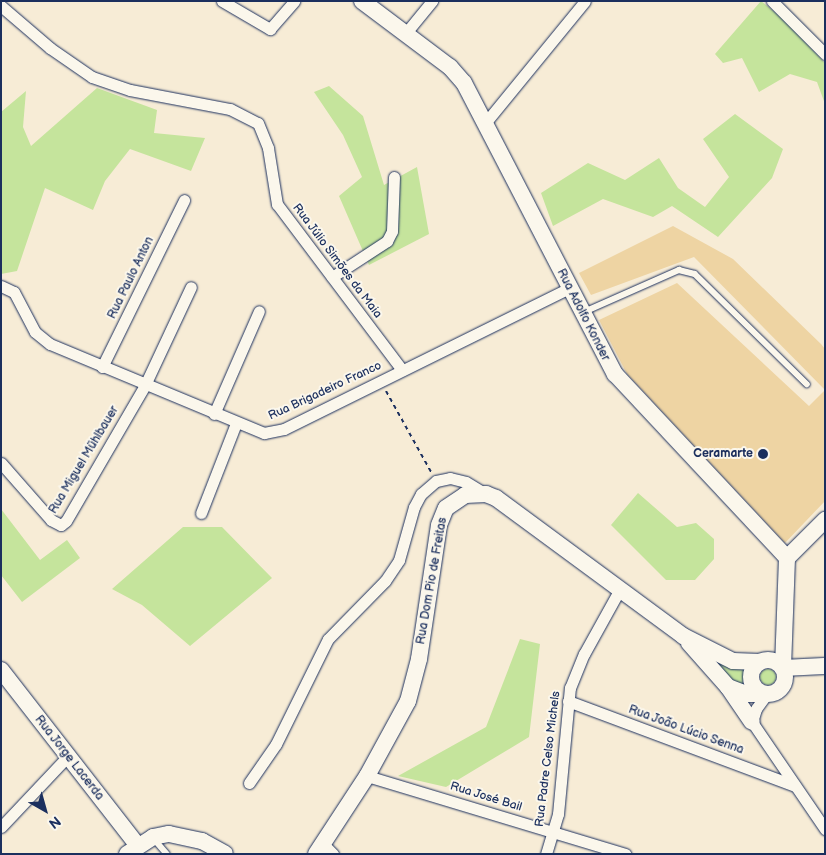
<!DOCTYPE html>
<html>
<head>
<meta charset="utf-8">
<style>
  body { margin:0 }
  #map { position:relative; width:826px; height:855px; overflow:hidden; background:#f7ecd6; font-family:"Balsamiq Sans",sans-serif }
  div>[style] { position:absolute }
  .green>* { inset:0; background:#c5e49c }
  .round { border-radius:50% }
  .building>* { inset:0; background:#eed4a3 }
  .path>* { height:2px; margin-top:-1px; transform-origin:0; background:repeating-linear-gradient(90deg,#1b2f5e 0 4px,transparent 0 8px) }
  .roads { filter:drop-shadow(0 0 1px #1b2f5e) drop-shadow(0 0 1px #1b2f5e) }
  .lane>* { height:5.5px; margin:-2.75px; padding:0 2.75px; transform-origin:2.75px; border-radius:2.75px; background:#fbf7ec }
  .street>* { height:11px; margin:-5.5px; padding:0 5.5px; transform-origin:5.5px; border-radius:5.5px; background:#fbf7ec }
  .secondary>* { height:16px; margin:-8px; padding:0 8px; transform-origin:8px; border-radius:8px; background:#fbf7ec }
  .secondary>.ring { margin:-8px; padding:0; box-sizing:content-box; background:none; border:16px solid #fbf7ec; border-radius:50% }
  .dots>* { width:14px; height:14px; translate:-50% -50%; box-sizing:border-box; border:2px solid #fbf7ec; border-radius:50% }
  span { translate:-50% -50%; white-space:nowrap; text-align:center; line-height:1.15; -webkit-text-stroke:4px #fbf7ec; paint-order:stroke }
  .street-label { font-size:12px; color:#1b2f5e }
  .poi-label { font-size:12px; color:#1b2f5e; font-weight:700 }
  .right { translate:-100% -50%; text-align:right }
  .frame { position:absolute; inset:0; border:2px solid #1b2f5e; pointer-events:none }
  .north { position:absolute; left:20px; top:785px; width:50px; height:50px; -webkit-text-stroke:4px #fbf7ec; paint-order:stroke; rotate:142deg; font-size:14px; font-weight:700; line-height:20px; text-align:center; color:#1b2f5e }
  .north::after { content:''; display:block; margin:auto; width:18px; height:22px; background:#1b2f5e; clip-path:polygon(50% 0,100% 100%,50% 72%,0 100%) }
</style>
</head>
<body>
<div id="map">
  <div class="green">
    <div style="clip-path:polygon(761px 1px,782px 18px,825px 63px,825px 104px,817px 82px,790px 74px,759px 92px,742px 58px,723px 63px,715px 54px)"></div>
    <div style="clip-path:polygon(329px 86px,363px 116px,384px 185px,417px 167px,429px 234px,369px 265px,339px 196px,362px 177px,343px 135px,314px 92px)"></div>
    <div style="clip-path:polygon(97px 88px,157px 110px,154px 133px,205px 138px,191px 171px,130px 149px,105px 181px,93px 210px,45px 188px,17px 271px,1px 274px,1px 112px,26px 91px,23px 127px,31px 146px)"></div>
    <div style="clip-path:polygon(735px 114px,783px 149px,772px 178px,718px 237px,672px 206px,653px 217px,603px 199px,553px 226px,541px 193px,588px 163px,625px 180px,659px 158px,678px 188px,705px 207px,729px 177px,703px 139px)"></div>
    <div style="clip-path:polygon(638px 493px,677px 527px,696px 523px,714px 539px,714px 559px,695px 580px,666px 580px,611px 525px)"></div>
    <div style="clip-path:polygon(1px 509px,40px 560px,67px 540px,80px 558px,22px 602px,1px 575px)"></div>
    <div style="clip-path:polygon(183px 527px,222px 527px,272px 578px,190px 646px,142px 605px,112px 589px)"></div>
    <div style="clip-path:polygon(520px 639px,540px 644px,529px 737px,446px 787px,398px 776px,486px 727px)"></div>
    <div style="clip-path:polygon(704px 650px,745px 669px,743px 687px,726px 675px)"></div>
    <div class="round" style="left:760px;top:669px;width:16px;height:16px"></div>
  </div>
  <div class="building">
    <div style="clip-path:polygon(673px 226px,733px 259px,821px 344px,825px 349px,825px 390px,694px 257px,591px 295px,579px 273px)"></div>
    <div style="clip-path:polygon(677px 283px,809px 406px,825px 390px,825px 501px,785px 543px,627px 374px,599px 320px)"></div>
  </div>
  <div class="path">
    <div style="left:386px;top:391px;width:93px;rotate:60.9deg"></div>
  </div>
  <div class="roads">
    <div class="lane">
      <div style="left:584px;top:312px;width:104px;rotate:-23.9deg"></div>
      <div style="left:679px;top:270px;width:16px;rotate:14deg"></div>
      <div style="left:695px;top:274px;width:157px;rotate:44.5deg"></div>
      <div style="left:155px;top:840px;width:18px;rotate:49deg"></div>
    </div>
    <div class="street">
      <div style="left:222px;top:1px;width:56px;rotate:30.3deg"></div>
      <div style="left:270px;top:29px;width:37px;rotate:-49deg"></div>
      <div style="left:772px;top:1px;width:75px;rotate:45deg"></div>
      <div style="left:1px;top:6px;width:65px;rotate:40.6deg"></div>
      <div style="left:50px;top:48px;width:51px;rotate:34.6deg"></div>
      <div style="left:92px;top:77px;width:40px;rotate:18.9deg"></div>
      <div style="left:130px;top:90px;width:102px;rotate:10.8deg"></div>
      <div style="left:230px;top:109px;width:31px;rotate:27deg"></div>
      <div style="left:258px;top:123px;width:27px;rotate:68deg"></div>
      <div style="left:268px;top:148px;width:57px;rotate:80.9deg"></div>
      <div style="left:277px;top:204px;width:208px;rotate:53deg"></div>
      <div style="left:405px;top:34px;width:43px;rotate:-50.7deg"></div>
      <div style="left:486px;top:122px;width:156px;rotate:-50.7deg"></div>
      <div style="left:332px;top:277px;width:66px;rotate:-33.2deg"></div>
      <div style="left:387px;top:241px;width:11px;rotate:-63deg"></div>
      <div style="left:392px;top:231px;width:54px;rotate:-87.9deg"></div>
      <div style="left:1px;top:286px;width:14px;rotate:25deg"></div>
      <div style="left:14px;top:292px;width:45px;rotate:62.3deg"></div>
      <div style="left:35px;top:332px;width:19px;rotate:39deg"></div>
      <div style="left:50px;top:344px;width:232px;rotate:22.6deg"></div>
      <div style="left:264px;top:433px;width:20px;rotate:-11deg"></div>
      <div style="left:284px;top:429px;width:318px;rotate:-26.3deg"></div>
      <div style="left:102px;top:367px;width:186px;rotate:-63.8deg"></div>
      <div style="left:214px;top:414px;width:112px;rotate:-66.4deg"></div>
      <div style="left:1px;top:463px;width:76px;rotate:48.7deg"></div>
      <div style="left:51px;top:520px;width:11px;rotate:27deg"></div>
      <div style="left:61px;top:525px;width:6px;rotate:-39deg"></div>
      <div style="left:66px;top:521px;width:157px;rotate:-59.8deg"></div>
      <div style="left:145px;top:385px;width:108px;rotate:-64.9deg"></div>
      <div style="left:201px;top:513px;width:97px;rotate:-68.7deg"></div>
      <div style="left:766px;top:695px;width:17px;rotate:126deg"></div>
      <div style="left:756px;top:709px;width:14px;rotate:107deg"></div>
      <div style="left:752px;top:722px;width:130px;rotate:55.7deg"></div>
      <div style="left:568px;top:701px;width:242px;rotate:20.5deg"></div>
      <div style="left:367px;top:776px;width:270px;rotate:16.8deg"></div>
      <div style="left:249px;top:783px;width:47px;rotate:-55.3deg"></div>
      <div style="left:276px;top:744px;width:117px;rotate:-63.7deg"></div>
      <div style="left:328px;top:639px;width:81px;rotate:-45.5deg"></div>
      <div style="left:385px;top:581px;width:25px;rotate:-56deg"></div>
      <div style="left:399px;top:560px;width:55px;rotate:-74.2deg"></div>
      <div style="left:414px;top:507px;width:15px;rotate:-62deg"></div>
      <div style="left:421px;top:494px;width:20px;rotate:-41deg"></div>
      <div style="left:436px;top:481px;width:14px;rotate:-12deg"></div>
      <div style="left:450px;top:478px;width:16px;rotate:14deg"></div>
      <div style="left:466px;top:482px;width:23px;rotate:31deg"></div>
      <div style="left:1px;top:827px;width:98px;rotate:-46.7deg"></div>
      <div style="left:324px;top:845px;width:13px;rotate:45deg"></div>
      <div style="left:546px;top:854px;width:42px;rotate:-73.3deg"></div>
      <div style="left:558px;top:814px;width:127px;rotate:-84.6deg"></div>
      <div style="left:570px;top:688px;width:37px;rotate:-68deg"></div>
      <div style="left:584px;top:654px;width:74px;rotate:-61deg"></div>
    </div>
    <div class="secondary">
      <div style="left:362px;top:1px;width:110px;rotate:36.9deg"></div>
      <div style="left:450px;top:67px;width:21px;rotate:49deg"></div>
      <div style="left:464px;top:83px;width:328px;rotate:62.6deg"></div>
      <div style="left:615px;top:374px;width:252px;rotate:46.9deg"></div>
      <div style="left:787px;top:558px;width:110px;rotate:92.1deg"></div>
      <div style="left:783px;top:668px;width:41px;rotate:-2.8deg"></div>
      <div style="left:787px;top:558px;width:54px;rotate:-45deg"></div>
      <div style="left:689px;top:643px;width:59px;rotate:48.4deg"></div>
      <div style="left:728px;top:687px;width:19px;rotate:21deg"></div>
      <div style="left:746px;top:694px;width:15px"></div>
      <div class="ring" style="left:751px;top:660px;width:18px;height:18px"></div>
      <div style="left:1px;top:670px;width:222px;rotate:52.1deg"></div>
      <div style="left:728px;top:687px;width:42px;rotate:55.6deg"></div>
      <div style="left:127px;top:854px;width:31px;rotate:-33deg"></div>
      <div style="left:153px;top:837px;width:16px;rotate:-11deg"></div>
      <div style="left:169px;top:834px;width:34px;rotate:12deg"></div>
      <div style="left:202px;top:841px;width:26px;rotate:29deg"></div>
      <div style="left:316px;top:854px;width:93px;rotate:-56.8deg"></div>
      <div style="left:367px;top:776px;width:85px;rotate:-61.3deg"></div>
      <div style="left:408px;top:701px;width:43px;rotate:-75.3deg"></div>
      <div style="left:419px;top:659px;width:135px;rotate:-81.5deg"></div>
      <div style="left:439px;top:525px;width:18px;rotate:-68deg"></div>
      <div style="left:446px;top:508px;width:23px;rotate:-34deg"></div>
      <div style="left:465px;top:495px;width:21px;rotate:-3deg"></div>
      <div style="left:486px;top:494px;width:11px;rotate:22deg"></div>
      <div style="left:496px;top:498px;width:232px;rotate:36.4deg"></div>
      <div style="left:683px;top:636px;width:56px;rotate:26.6deg"></div>
      <div style="left:733px;top:661px;width:27px;rotate:2deg"></div>
    </div>
  </div>
  <div class="dots">
    <div style="left:763px;top:454px;background:#1b2f5e"></div>
  </div>
  <div class="street-label">
    <span style="left:337px;top:261px;rotate:53deg">Rua Júlio Simões da Maia</span>
    <span style="left:131px;top:278px;rotate:-64deg">Rua Paulo Anton</span>
    <span style="left:583px;top:315px;rotate:63deg">Rua Adolfo Konder</span>
    <span style="left:325px;top:391px;rotate:-25deg">Rua Brigadeiro Franco</span>
    <span style="left:84px;top:460px;rotate:-59deg">Rua Miguel Mühlbauer</span>
    <span style="left:432px;top:581px;rotate:-80deg">Rua Dom Pio de Freitas</span>
    <span style="left:686px;top:730px;rotate:20deg">Rua João Lúcio Senna</span>
    <span style="left:69px;top:758px;rotate:52deg">Rua Jorge Lacerda</span>
    <span style="left:548px;top:759px;rotate:-83deg">Rua Padre Celso Michels</span>
    <span style="left:486px;top:797px;rotate:17deg">Rua José Bail</span>
  </div>
  <div class="poi-label">
    <span class="right" style="left:753px;top:454px">Ceramarte</span>
  </div>
  <div class="frame"></div>
  <div class="north">N</div>
</div>
</body>
</html>
